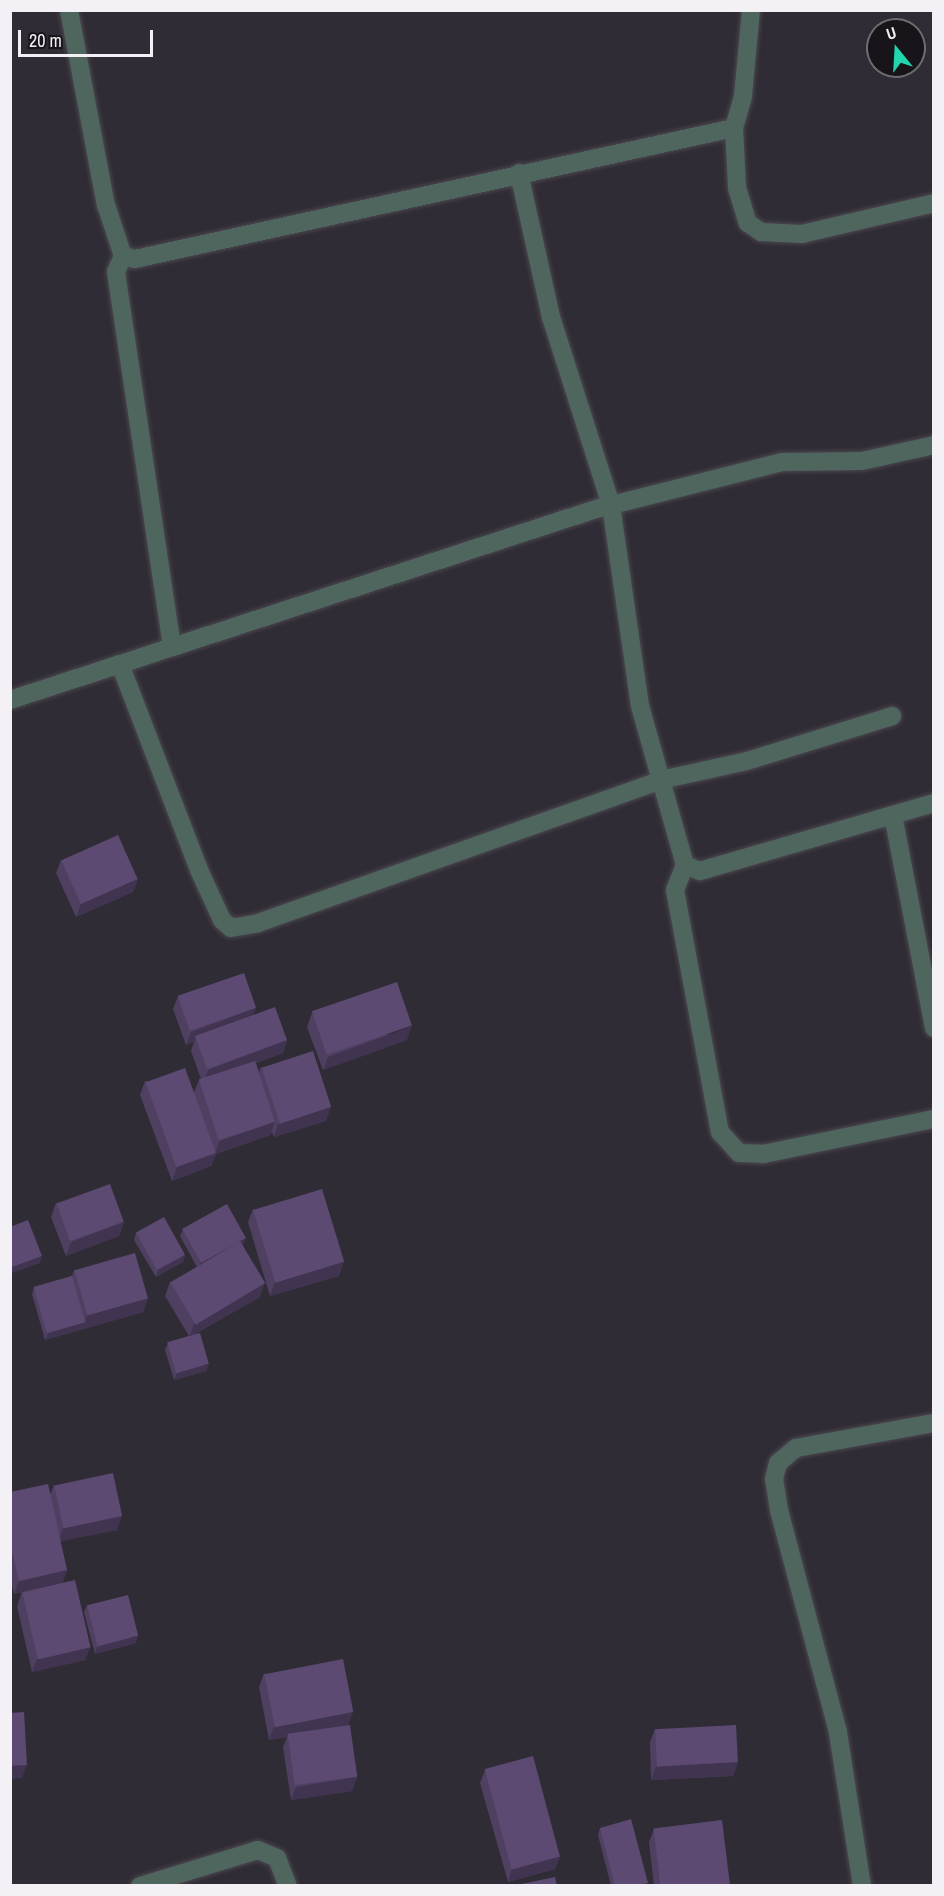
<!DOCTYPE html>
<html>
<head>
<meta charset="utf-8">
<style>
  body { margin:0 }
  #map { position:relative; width:944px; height:1896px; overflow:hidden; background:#302c35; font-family:"Archivo Narrow",sans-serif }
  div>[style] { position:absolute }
  .roads { filter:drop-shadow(0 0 2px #4b4750) drop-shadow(0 0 2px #4b4750) }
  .street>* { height:18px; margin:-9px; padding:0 9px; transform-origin:9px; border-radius:9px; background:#4f665e }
  .wall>* { inset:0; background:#4f4062 }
  .shaded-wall>* { inset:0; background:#403450 }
  .building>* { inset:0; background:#5c4a72; transform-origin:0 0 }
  span { translate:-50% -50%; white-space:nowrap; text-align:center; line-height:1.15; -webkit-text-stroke:5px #171519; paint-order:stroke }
  .frame { position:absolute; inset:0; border:12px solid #f3f0f6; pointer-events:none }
  .north { position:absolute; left:866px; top:18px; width:60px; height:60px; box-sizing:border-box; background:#171519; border:2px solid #6f6d71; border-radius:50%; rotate:342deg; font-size:16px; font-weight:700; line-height:24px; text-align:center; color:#f3f0f6 }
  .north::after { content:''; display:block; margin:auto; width:21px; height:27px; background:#22d5af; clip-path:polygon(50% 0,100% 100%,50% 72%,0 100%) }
  .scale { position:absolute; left:18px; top:30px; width:135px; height:27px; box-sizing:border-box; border:3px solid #f3f0f6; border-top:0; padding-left:8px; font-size:18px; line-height:21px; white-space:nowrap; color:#f3f0f6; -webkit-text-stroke:4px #171519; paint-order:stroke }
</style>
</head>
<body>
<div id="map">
  <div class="roads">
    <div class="street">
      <div style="left:69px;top:10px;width:198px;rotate:79.3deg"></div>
      <div style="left:106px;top:205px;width:54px;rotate:71.6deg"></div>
      <div style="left:123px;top:256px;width:12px;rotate:14deg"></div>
      <div style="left:135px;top:259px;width:613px;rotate:-12.34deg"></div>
      <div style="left:734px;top:128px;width:33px;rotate:-74deg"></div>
      <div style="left:743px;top:96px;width:86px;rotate:-84.7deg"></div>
      <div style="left:734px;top:128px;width:60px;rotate:87.1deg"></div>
      <div style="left:737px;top:188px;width:37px;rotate:73deg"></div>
      <div style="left:748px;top:223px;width:16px;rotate:35deg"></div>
      <div style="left:761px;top:232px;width:41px;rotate:2.8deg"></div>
      <div style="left:802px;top:234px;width:136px;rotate:-13.2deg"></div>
      <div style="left:519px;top:173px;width:148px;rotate:77.5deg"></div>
      <div style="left:551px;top:317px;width:197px;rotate:72.3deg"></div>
      <div style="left:611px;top:505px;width:203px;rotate:81.8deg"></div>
      <div style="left:640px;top:706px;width:165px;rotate:74.2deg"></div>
      <div style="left:685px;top:865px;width:16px;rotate:22deg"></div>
      <div style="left:700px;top:871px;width:244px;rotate:-16.2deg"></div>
      <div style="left:123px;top:256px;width:17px;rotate:114deg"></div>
      <div style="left:116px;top:272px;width:379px;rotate:81.5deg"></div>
      <div style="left:120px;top:664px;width:221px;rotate:69deg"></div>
      <div style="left:199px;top:870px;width:55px;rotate:65.3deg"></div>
      <div style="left:222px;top:920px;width:12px;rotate:42deg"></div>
      <div style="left:231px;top:928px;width:27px;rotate:-10deg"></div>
      <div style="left:258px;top:923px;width:428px;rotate:-19.5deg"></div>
      <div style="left:661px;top:780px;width:88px;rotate:-12.5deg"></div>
      <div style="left:747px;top:761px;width:152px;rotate:-17.2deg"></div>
      <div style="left:10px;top:700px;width:616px;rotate:-18.05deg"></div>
      <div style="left:596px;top:509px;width:192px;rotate:-14.2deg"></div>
      <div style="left:782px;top:462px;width:80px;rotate:-0.7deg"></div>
      <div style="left:862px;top:461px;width:74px;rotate:-12.5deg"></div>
      <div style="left:893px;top:815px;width:217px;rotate:79.1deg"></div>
      <div style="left:685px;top:865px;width:27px;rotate:112deg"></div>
      <div style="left:675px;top:890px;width:246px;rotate:79.5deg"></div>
      <div style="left:720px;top:1132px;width:28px;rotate:48deg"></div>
      <div style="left:739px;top:1153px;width:24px;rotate:2deg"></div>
      <div style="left:763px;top:1154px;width:175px;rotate:-11.6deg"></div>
      <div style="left:140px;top:1886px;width:123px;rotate:-17deg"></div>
      <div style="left:258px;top:1850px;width:21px;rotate:23deg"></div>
      <div style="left:277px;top:1858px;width:30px;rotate:69deg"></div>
      <div style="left:862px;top:1886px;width:156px;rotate:-98.9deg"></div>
      <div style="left:838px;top:1732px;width:230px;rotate:-104.9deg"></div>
      <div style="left:779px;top:1510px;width:31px;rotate:-99deg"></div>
      <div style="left:774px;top:1479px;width:16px;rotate:-76deg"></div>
      <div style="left:778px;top:1463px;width:23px;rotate:-40deg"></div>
      <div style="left:796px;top:1448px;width:140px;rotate:-10.3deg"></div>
    </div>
  </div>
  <div class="wall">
    <div style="clip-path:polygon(61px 860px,138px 879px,133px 892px,76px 917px,56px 873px)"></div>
    <div style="clip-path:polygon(178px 996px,253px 1015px,287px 1040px,283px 1053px,256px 1063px,259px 1072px,261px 1067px,326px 1121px,274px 1137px,272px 1132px,270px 1135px,216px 1154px,211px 1166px,172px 1181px,140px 1095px,145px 1081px,194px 1092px,199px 1080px,201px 1079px,191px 1051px,194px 1042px,186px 1045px,173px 1009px)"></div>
    <div style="clip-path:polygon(312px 1013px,407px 1040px,323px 1070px,307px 1027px)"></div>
    <div style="clip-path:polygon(56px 1203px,124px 1222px,119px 1236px,66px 1256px,51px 1217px)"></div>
    <div style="clip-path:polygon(253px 1209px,339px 1276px,270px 1296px,248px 1222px)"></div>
    <div style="clip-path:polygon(183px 1229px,243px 1245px,260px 1297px,195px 1334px,206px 1371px,174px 1380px,165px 1350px,168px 1343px,189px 1336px,165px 1296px,170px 1282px,197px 1267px,180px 1236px)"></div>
    <div style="clip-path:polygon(136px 1233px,185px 1255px,183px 1262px,156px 1277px,134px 1240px)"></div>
    <div style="clip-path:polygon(74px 1270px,148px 1298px,143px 1312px,45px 1340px,32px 1294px,34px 1287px,72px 1276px)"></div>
    <div style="clip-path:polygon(54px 1485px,117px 1530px,60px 1541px,67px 1570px,62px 1583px,90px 1647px,85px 1660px,32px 1672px,17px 1606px,22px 1592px,14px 1594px,10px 1578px,10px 1492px,50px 1495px)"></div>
    <div style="clip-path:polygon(87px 1605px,136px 1643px,95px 1654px,84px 1612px)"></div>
    <div style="clip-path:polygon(264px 1673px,348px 1725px,357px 1777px,352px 1791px,291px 1800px,283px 1747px,287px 1737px,269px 1740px,259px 1687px)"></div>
    <div style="clip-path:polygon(655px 1729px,738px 1762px,733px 1776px,651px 1780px,650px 1742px)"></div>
    <div style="clip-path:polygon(485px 1770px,560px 1856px,555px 1869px,508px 1882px,480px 1783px)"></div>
    <div style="clip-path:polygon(600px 1828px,647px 1886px,611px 1886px,598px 1835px)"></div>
    <div style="clip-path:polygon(654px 1829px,730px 1886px,654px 1886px,649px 1842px)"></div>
  </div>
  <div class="shaded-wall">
    <div style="clip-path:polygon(138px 879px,133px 892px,76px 917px,81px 904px)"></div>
    <div style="clip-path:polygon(256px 1008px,251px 1022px,196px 1037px,194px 1042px,186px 1045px,191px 1032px)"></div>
    <div style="clip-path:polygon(412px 1026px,407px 1040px,323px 1070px,328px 1057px)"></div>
    <div style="clip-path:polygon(287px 1040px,283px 1053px,203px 1084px,208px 1070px)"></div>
    <div style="clip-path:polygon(331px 1107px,326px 1121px,274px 1137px,278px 1124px)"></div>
    <div style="clip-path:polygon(275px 1122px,270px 1135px,216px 1154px,211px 1166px,172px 1181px,177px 1167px,215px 1154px,219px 1141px)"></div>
    <div style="clip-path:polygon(124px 1222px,119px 1236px,66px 1256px,71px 1242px)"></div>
    <div style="clip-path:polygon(246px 1238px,243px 1245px,198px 1269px,201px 1262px)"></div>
    <div style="clip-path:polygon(185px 1255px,183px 1262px,156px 1277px,158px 1270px)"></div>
    <div style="clip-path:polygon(42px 1256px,40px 1263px,10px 1274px,10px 1268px)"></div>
    <div style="clip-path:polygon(344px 1262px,339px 1276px,270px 1296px,275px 1282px)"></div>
    <div style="clip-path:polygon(265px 1283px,260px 1297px,189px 1337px,194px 1324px)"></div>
    <div style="clip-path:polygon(148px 1298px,143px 1312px,45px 1340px,48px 1333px,85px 1322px,87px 1315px)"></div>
    <div style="clip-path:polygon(209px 1364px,206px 1371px,174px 1380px,177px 1373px)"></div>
    <div style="clip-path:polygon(122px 1516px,117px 1530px,58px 1542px,63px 1528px)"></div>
    <div style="clip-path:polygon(67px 1570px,62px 1584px,14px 1594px,19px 1581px)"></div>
    <div style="clip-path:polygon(138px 1636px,136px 1643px,95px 1654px,97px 1647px)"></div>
    <div style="clip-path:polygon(90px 1647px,85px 1660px,32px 1672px,37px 1659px)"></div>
    <div style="clip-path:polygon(353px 1712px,348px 1726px,288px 1734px,287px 1737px,269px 1740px,274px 1726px)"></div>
    <div style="clip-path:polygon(738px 1762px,733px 1776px,651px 1780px,656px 1767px)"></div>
    <div style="clip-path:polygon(27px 1765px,22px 1778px,10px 1779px,10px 1766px)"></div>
    <div style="clip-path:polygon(357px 1777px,352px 1791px,291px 1800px,296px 1787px)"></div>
    <div style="clip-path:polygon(560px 1856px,555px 1869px,508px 1882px,512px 1869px)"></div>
  </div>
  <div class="building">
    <div style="left:118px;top:835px;width:48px;height:62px;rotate:66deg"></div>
    <div style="left:244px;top:973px;width:37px;height:70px;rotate:71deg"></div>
    <div style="left:397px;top:982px;width:46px;height:90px;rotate:71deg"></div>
    <div style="left:275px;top:1007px;width:35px;height:85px;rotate:70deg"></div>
    <div style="left:313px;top:1051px;width:59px;height:54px;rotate:72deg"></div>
    <div style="left:255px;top:1061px;width:64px;height:59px;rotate:72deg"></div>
    <div style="left:185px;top:1068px;width:90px;height:42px;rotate:70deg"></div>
    <div style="left:110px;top:1184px;width:40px;height:57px;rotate:70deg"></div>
    <div style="left:322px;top:1189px;width:76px;height:72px;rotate:73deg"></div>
    <div style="left:227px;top:1204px;width:39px;height:51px;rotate:61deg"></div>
    <div style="left:164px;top:1217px;width:43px;height:32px;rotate:61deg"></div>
    <div style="clip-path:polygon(28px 1220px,42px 1256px,10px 1268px,10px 1227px)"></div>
    <div style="left:240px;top:1241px;width:49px;height:81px;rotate:59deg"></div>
    <div style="left:135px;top:1253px;width:47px;height:63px;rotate:74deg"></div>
    <div style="left:72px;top:1276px;width:48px;height:40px;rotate:74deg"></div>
    <div style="left:200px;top:1333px;width:32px;height:34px;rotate:74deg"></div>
    <div style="left:113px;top:1473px;width:44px;height:60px;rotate:78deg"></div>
    <div style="clip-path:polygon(48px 1484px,67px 1570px,19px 1581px,10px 1542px,10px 1492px)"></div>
    <div style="left:75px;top:1580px;width:69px;height:54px;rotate:77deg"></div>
    <div style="left:128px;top:1595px;width:42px;height:42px;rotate:76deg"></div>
    <div style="left:343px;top:1659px;width:54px;height:80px;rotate:79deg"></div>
    <div style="clip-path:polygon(24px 1712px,27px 1765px,10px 1766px,10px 1713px)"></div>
    <div style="left:350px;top:1725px;width:52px;height:63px;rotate:82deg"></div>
    <div style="left:736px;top:1725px;width:37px;height:81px;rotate:87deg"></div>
    <div style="left:533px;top:1756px;width:104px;height:50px;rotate:75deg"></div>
    <div style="clip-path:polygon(631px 1819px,648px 1883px,639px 1886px,615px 1886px,600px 1828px)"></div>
    <div style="left:722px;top:1820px;width:66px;height:69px;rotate:83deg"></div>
    <div style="clip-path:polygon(555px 1877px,557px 1886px,517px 1886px,517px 1885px)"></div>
  </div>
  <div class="frame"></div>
  <div class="north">U</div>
  <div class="scale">20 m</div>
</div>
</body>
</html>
